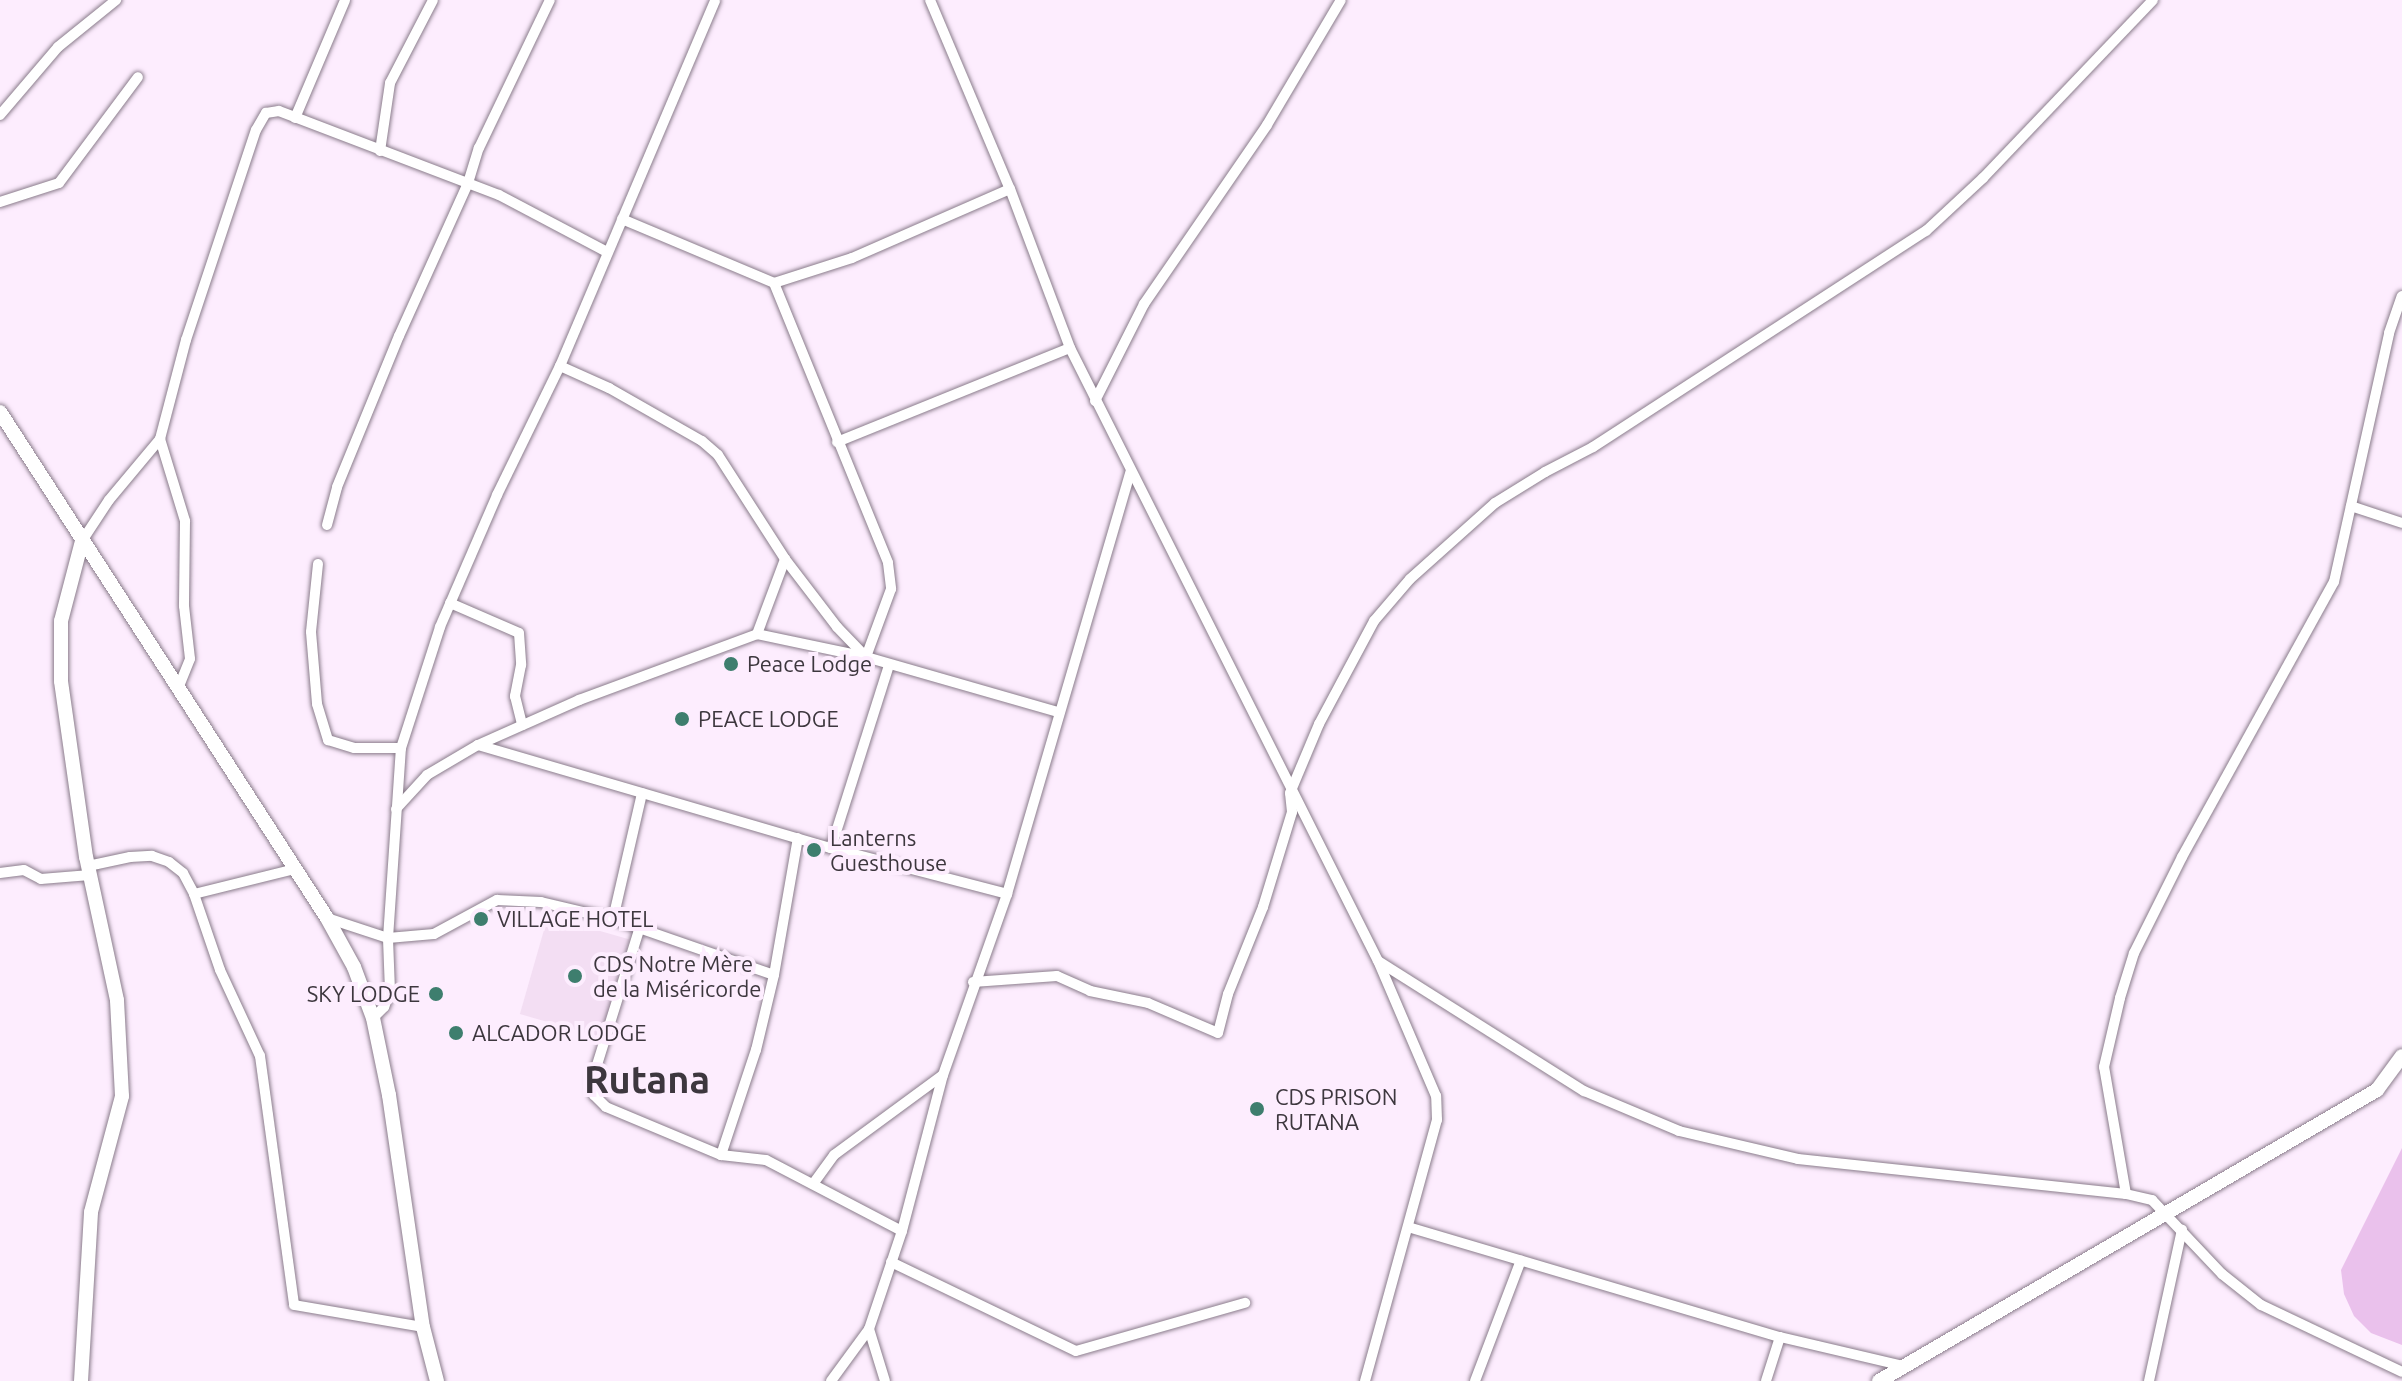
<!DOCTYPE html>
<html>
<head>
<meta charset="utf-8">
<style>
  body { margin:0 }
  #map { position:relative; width:2402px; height:1381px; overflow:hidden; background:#fdedfe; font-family:Ubuntu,sans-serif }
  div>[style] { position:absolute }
  .built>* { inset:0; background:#f3def3; transform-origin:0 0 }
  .green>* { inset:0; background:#eac1ec }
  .roads { filter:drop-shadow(0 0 2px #8a7c8b) drop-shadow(0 0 2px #8a7c8b) }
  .street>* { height:10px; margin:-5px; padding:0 5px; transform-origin:5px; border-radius:5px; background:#fff }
  .secondary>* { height:14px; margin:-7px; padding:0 7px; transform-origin:7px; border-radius:7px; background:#fff }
  .dots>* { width:22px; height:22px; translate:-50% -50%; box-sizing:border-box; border:4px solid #fdedfe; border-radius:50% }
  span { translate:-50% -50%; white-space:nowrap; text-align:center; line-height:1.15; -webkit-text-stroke:8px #fdedfe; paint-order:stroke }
  .poi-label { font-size:22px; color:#3d373e }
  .left { translate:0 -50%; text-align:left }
  .right { translate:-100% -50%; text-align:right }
  .town-label { font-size:38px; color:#3d373e; font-weight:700 }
</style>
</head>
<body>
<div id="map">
  <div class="built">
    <div style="left:548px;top:916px;width:85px;height:102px;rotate:16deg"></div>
  </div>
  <div class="green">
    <div style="clip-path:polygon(2402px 1148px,2402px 1345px,2371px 1333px,2354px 1316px,2344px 1294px,2341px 1270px)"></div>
  </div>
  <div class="roads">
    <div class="street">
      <div style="left:930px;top:0;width:205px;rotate:67.1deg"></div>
      <div style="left:1010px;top:189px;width:170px;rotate:69.3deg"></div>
      <div style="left:1070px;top:348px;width:686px;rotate:63.32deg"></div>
      <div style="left:1378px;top:961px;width:244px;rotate:32.3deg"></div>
      <div style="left:1584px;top:1091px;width:103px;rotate:22.8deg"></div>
      <div style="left:1679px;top:1131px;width:122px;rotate:13.2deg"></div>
      <div style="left:1798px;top:1159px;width:330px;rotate:6.1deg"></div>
      <div style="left:2126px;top:1194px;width:27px;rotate:13deg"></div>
      <div style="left:2152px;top:1200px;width:102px;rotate:46.6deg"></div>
      <div style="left:2222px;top:1274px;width:50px;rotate:38.5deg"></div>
      <div style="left:2261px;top:1305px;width:156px;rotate:25.4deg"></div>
      <div style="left:0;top:115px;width:89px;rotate:-49.5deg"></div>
      <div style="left:58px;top:47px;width:75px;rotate:-39deg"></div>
      <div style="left:295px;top:118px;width:128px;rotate:-67deg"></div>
      <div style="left:380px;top:151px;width:69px;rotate:-81.6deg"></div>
      <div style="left:390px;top:83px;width:93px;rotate:-62.6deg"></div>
      <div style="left:0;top:202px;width:62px;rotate:-17.9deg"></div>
      <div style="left:59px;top:183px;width:132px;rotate:-53.3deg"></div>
      <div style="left:622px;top:219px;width:165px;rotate:22.8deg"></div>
      <div style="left:774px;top:283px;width:302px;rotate:67.8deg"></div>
      <div style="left:888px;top:563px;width:26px;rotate:83deg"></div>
      <div style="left:891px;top:589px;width:72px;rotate:110.2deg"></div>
      <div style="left:866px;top:657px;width:111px;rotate:-168.1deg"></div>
      <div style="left:774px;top:283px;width:82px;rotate:-17.8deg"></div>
      <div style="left:852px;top:258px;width:172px;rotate:-23.6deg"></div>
      <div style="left:560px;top:366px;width:54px;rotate:24.2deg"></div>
      <div style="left:609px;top:388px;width:107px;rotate:29.7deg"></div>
      <div style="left:702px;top:441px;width:21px;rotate:41deg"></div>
      <div style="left:718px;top:455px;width:124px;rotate:57.2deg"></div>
      <div style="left:785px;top:559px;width:86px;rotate:52.6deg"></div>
      <div style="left:837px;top:627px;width:42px;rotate:46deg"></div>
      <div style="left:866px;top:657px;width:200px;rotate:16deg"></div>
      <div style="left:1095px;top:401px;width:109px;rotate:-63.2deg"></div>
      <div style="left:1144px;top:304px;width:217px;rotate:-55.5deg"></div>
      <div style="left:1267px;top:125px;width:145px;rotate:-59.4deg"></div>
      <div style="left:160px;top:439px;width:86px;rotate:73deg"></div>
      <div style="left:185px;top:521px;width:85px;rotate:90.7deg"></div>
      <div style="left:184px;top:606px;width:53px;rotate:83.5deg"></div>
      <div style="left:190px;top:659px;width:32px;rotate:112deg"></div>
      <div style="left:837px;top:442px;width:251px;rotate:-22deg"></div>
      <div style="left:2351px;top:506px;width:54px;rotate:18.4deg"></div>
      <div style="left:327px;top:525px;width:39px;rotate:-75deg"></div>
      <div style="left:337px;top:487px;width:163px;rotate:-67.7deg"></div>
      <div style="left:399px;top:336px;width:168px;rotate:-65.7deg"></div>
      <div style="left:468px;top:183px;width:37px;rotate:-73deg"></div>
      <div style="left:479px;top:148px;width:164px;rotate:-64.4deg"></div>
      <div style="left:82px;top:541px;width:49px;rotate:-56.6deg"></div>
      <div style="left:109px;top:500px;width:80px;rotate:-50.1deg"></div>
      <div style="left:160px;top:439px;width:102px;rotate:-75.3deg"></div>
      <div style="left:186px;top:340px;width:221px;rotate:-71.6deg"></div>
      <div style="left:256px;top:130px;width:20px;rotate:-60deg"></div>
      <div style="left:266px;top:113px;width:13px;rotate:-9deg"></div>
      <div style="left:279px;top:111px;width:235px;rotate:20.9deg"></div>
      <div style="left:499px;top:195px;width:122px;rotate:27.8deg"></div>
      <div style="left:318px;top:564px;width:68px;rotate:95.9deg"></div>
      <div style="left:311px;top:632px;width:72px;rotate:85.2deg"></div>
      <div style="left:317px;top:704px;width:38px;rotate:73deg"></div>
      <div style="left:328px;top:740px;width:27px;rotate:17deg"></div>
      <div style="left:354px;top:748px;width:47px"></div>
      <div style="left:450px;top:603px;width:75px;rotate:23.5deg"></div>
      <div style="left:519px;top:633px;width:32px;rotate:86deg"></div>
      <div style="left:521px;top:665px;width:32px;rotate:101deg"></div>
      <div style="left:515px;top:696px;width:30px;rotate:76deg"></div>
      <div style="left:478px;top:745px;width:368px;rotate:16.3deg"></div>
      <div style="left:831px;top:848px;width:182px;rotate:14.6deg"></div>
      <div style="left:396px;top:809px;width:46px;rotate:-47.6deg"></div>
      <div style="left:427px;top:775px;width:59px;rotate:-30.5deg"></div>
      <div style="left:478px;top:745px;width:111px;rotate:-24deg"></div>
      <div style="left:579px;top:700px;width:190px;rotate:-20.3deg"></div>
      <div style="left:757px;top:634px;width:80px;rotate:-69.5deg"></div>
      <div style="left:831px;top:848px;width:192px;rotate:-72.4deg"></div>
      <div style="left:88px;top:866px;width:43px;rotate:-12.1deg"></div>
      <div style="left:130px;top:857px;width:22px;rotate:-3deg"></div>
      <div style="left:152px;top:856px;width:18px;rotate:19deg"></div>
      <div style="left:169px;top:862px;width:18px;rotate:38deg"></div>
      <div style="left:183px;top:873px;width:24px;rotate:62deg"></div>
      <div style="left:194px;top:894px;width:104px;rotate:-13.9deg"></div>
      <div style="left:0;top:873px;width:24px;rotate:-7deg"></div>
      <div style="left:24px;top:870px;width:19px;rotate:28deg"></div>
      <div style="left:41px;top:879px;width:49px;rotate:-4.7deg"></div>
      <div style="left:194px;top:894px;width:80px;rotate:71.1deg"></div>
      <div style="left:220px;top:970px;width:95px;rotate:65.1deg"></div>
      <div style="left:260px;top:1056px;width:251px;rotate:82.2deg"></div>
      <div style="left:294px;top:1305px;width:131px;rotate:9.7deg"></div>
      <div style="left:327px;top:918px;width:64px;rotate:18.2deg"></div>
      <div style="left:388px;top:938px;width:46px;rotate:-5deg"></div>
      <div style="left:434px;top:934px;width:72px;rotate:-28.4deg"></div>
      <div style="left:497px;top:900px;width:44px;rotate:2.6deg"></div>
      <div style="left:541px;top:902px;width:74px;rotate:13.3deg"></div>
      <div style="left:613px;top:919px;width:129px;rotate:-77deg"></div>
      <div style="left:613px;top:919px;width:170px;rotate:19.2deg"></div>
      <div style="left:639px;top:930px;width:155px;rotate:107.3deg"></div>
      <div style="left:593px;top:1078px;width:17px;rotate:87deg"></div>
      <div style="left:594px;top:1095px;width:17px;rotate:45deg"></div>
      <div style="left:606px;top:1107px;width:125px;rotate:22.7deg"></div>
      <div style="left:721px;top:1155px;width:111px;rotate:-71.6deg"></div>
      <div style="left:756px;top:1050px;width:77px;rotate:-76.5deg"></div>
      <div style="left:774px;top:975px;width:139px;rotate:-80.1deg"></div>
      <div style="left:973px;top:982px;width:84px;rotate:-4.1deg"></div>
      <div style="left:1057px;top:976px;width:36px;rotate:24deg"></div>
      <div style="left:1090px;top:991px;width:59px;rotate:11.7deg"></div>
      <div style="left:1148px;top:1003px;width:76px;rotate:23.2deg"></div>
      <div style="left:1218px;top:1033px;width:40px;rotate:-75.6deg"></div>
      <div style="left:1228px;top:994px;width:94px;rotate:-68.1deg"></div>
      <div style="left:1263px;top:907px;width:99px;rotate:-73deg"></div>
      <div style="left:1292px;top:812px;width:19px;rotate:-96deg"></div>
      <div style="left:1290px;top:793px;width:75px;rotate:-67.2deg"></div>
      <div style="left:1319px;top:724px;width:117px;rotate:-61.9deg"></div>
      <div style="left:1374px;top:621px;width:55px;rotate:-49.4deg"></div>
      <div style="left:1410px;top:579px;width:114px;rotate:-41.8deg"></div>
      <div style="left:1495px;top:503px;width:59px;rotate:-31.8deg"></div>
      <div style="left:1545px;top:472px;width:54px;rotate:-27.5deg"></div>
      <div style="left:1593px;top:447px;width:397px;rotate:-33deg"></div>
      <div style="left:1926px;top:231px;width:78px;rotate:-42.9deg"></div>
      <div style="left:1983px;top:178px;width:246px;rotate:-46.3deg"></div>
      <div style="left:373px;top:1018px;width:16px;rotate:-45deg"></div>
      <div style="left:384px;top:1007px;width:17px;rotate:-69deg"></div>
      <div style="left:390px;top:991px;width:53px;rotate:-92.2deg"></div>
      <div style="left:388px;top:938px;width:190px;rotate:-86.1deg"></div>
      <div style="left:401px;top:748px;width:127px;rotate:-72.1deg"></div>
      <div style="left:440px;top:627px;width:144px;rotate:-66.6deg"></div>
      <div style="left:497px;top:495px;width:144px;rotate:-64deg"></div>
      <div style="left:560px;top:366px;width:397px;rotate:-67deg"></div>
      <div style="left:721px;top:1155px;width:45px;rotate:6.3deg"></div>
      <div style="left:766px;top:1160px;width:153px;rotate:27.6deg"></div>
      <div style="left:813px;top:1184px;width:36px;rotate:-54deg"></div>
      <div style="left:834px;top:1155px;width:135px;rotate:-36.3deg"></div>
      <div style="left:2126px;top:1194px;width:129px;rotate:-99.8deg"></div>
      <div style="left:2104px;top:1067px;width:71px;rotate:-76.9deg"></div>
      <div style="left:2120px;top:998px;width:47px;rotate:-72.7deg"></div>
      <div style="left:2134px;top:953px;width:107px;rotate:-63.4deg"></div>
      <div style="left:2182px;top:857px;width:314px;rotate:-61.1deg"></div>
      <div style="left:2334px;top:582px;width:255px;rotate:-77.5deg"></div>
      <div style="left:2389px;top:333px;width:39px;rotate:-71deg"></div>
      <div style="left:1408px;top:1227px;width:388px;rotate:16.5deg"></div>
      <div style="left:1780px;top:1337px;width:46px;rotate:107.7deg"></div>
      <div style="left:891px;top:1262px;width:205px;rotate:25.7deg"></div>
      <div style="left:1076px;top:1351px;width:176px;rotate:-15.9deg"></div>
      <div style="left:869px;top:1329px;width:54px;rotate:72.9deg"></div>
      <div style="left:1780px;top:1337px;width:127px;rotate:13.2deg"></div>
      <div style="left:831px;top:1381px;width:64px;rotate:-53.8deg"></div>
      <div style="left:869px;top:1329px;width:103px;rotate:-71.4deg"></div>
      <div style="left:902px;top:1231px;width:161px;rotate:-75.3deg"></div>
      <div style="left:943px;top:1075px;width:192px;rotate:-70.5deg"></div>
      <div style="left:1007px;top:894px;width:439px;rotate:-73.7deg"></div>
      <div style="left:1365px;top:1381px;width:271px;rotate:-74.6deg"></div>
      <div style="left:1437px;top:1120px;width:24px;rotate:-92deg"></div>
      <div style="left:1436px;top:1096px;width:145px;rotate:-113.2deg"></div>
      <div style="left:1475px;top:1381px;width:129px;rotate:-69.2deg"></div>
      <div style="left:2149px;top:1381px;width:155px;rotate:-77.7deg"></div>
    </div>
    <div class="secondary">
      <div style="left:0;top:412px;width:602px;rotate:57.13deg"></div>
      <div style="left:327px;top:918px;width:56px;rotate:61.1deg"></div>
      <div style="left:354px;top:967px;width:54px;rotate:69.6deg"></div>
      <div style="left:373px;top:1018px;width:79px;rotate:78.3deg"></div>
      <div style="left:389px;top:1095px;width:234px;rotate:81.7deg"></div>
      <div style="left:423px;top:1327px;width:56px;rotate:75.5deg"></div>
      <div style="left:81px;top:1381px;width:169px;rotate:-86.6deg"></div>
      <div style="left:91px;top:1212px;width:120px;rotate:-75deg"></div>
      <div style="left:122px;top:1096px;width:96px;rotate:-93deg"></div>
      <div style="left:117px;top:1000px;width:146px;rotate:-102.2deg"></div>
      <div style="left:86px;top:857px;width:178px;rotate:-98.1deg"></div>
      <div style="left:61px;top:681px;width:60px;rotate:-90deg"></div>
      <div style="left:61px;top:621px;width:83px;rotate:-75.3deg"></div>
      <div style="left:1879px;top:1381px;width:577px;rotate:-30.3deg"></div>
      <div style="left:2377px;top:1090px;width:42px;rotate:-53.7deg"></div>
    </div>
  </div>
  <div class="dots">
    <div style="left:731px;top:664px;background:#3e7e6e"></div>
    <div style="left:682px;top:719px;background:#3e7e6e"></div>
    <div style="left:814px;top:850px;background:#3e7e6e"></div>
    <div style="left:481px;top:919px;background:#3e7e6e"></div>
    <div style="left:575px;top:976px;background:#3e7e6e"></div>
    <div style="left:436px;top:994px;background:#3e7e6e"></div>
    <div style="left:456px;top:1033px;background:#3e7e6e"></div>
    <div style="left:1257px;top:1109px;background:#3e7e6e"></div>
  </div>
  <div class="poi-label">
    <span class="left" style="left:747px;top:664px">Peace Lodge</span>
    <span class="left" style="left:698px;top:719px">PEACE LODGE</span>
    <span class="left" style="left:830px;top:850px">Lanterns<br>Guesthouse</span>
    <span class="left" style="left:497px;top:919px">VILLAGE HOTEL</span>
    <span class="left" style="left:593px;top:976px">CDS Notre Mère<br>de la Miséricorde</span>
    <span class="right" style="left:420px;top:994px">SKY LODGE</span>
    <span class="left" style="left:472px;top:1033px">ALCADOR LODGE</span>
    <span class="left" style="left:1275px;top:1109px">CDS PRISON<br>RUTANA</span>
  </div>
  <div class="town-label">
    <span style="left:647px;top:1080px">Rutana</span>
  </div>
</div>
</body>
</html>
